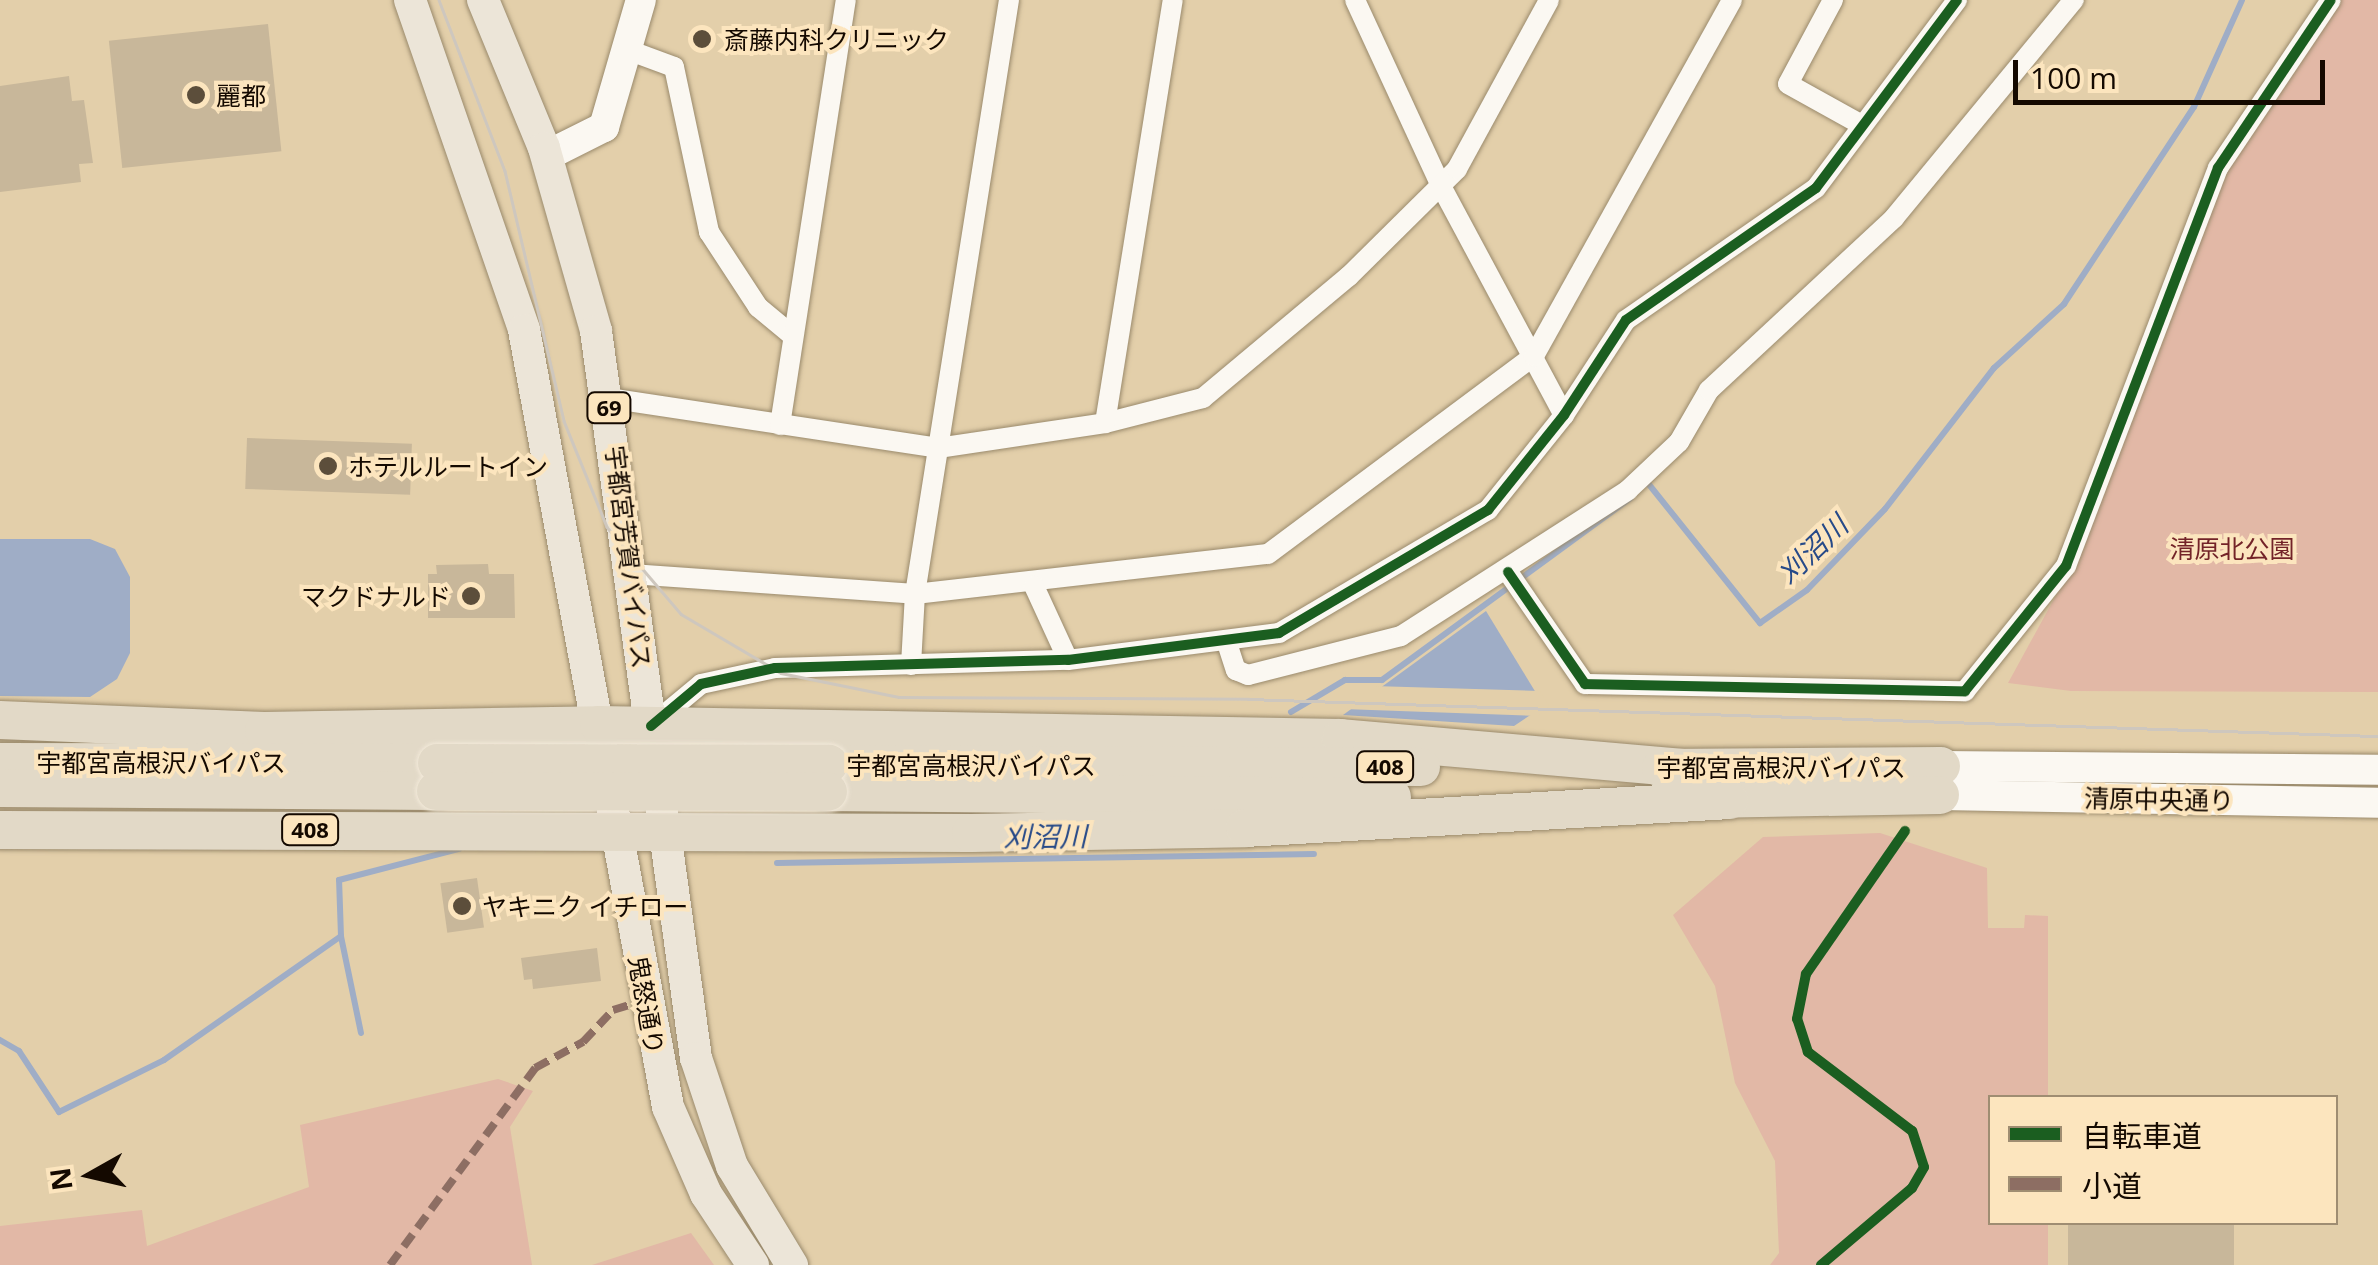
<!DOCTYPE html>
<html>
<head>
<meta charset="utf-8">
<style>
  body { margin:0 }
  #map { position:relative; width:2378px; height:1265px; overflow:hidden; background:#e3cfaa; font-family:"Open Sans","Noto Sans JP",sans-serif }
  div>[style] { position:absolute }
  .green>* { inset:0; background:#e2b8a6 }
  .water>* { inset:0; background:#9fadc6 }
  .pier>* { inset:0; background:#e3cfaa }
  .stream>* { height:6px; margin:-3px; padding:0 3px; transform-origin:3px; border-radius:3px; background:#9fadc6 }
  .building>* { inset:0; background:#c8b79a; transform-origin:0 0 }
  .roads { filter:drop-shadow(0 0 2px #9a8a6c) drop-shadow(0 0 2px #9a8a6c) }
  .street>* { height:20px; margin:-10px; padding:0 10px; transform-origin:10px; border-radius:10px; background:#fbf8f2 }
  .secondary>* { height:30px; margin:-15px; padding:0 15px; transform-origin:15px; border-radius:15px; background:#fbf8f2 }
  .primary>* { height:32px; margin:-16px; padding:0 16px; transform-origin:16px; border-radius:16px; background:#ece5d8 }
  .highway>* { height:38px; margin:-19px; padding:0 19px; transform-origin:19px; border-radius:19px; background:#e2d9c7 }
  .tram>* { height:2.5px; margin:-1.25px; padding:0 1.25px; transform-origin:1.25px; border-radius:1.25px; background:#cec7be }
  .bridges { filter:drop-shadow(0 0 2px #f2e9d9) drop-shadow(0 0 2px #f2e9d9) }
  .highway-bridge>* { height:38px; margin:-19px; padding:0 19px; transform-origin:19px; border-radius:19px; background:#e2d9c7 }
  .quiet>* { height:8px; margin-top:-4px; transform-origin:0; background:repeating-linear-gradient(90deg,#8d6e63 0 15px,transparent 0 23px) }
  .cycleway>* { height:10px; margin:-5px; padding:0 5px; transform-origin:5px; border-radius:5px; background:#1b5e20 }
  .dots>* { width:28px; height:28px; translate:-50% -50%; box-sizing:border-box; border:5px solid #fce5be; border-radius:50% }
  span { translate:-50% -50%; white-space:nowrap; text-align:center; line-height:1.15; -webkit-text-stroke:8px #fce5be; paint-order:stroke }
  .shield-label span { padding:2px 8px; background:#fce5be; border:2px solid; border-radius:8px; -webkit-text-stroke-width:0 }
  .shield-label { font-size:22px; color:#140900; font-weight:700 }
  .poi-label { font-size:25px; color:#140900 }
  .left { translate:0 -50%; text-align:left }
  .right { translate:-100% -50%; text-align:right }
  .park-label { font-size:25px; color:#732328 }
  .street-label { font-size:25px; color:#140900 }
  .water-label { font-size:28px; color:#274a88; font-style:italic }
  .legend { position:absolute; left:1988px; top:1095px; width:350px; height:130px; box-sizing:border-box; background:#fce5be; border:2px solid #9f8d72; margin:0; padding:12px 18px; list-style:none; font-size:30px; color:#140900 }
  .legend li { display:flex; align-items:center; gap:20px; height:50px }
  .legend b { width:50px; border:2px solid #9f8d72 }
  .north { position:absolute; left:40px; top:1125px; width:100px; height:100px; -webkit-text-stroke:8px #fce5be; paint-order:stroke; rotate:262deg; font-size:28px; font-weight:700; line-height:40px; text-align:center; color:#140900 }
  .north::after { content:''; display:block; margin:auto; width:35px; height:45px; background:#140900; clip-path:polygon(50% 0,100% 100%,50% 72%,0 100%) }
  .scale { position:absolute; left:2013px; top:60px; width:312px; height:45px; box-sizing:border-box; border:5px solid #140900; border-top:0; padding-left:12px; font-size:30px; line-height:35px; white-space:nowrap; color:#140900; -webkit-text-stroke:8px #fce5be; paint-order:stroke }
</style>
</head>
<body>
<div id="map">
  <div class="green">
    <div style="clip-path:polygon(2337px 0,2378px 0,2378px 692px,2071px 691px,2008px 683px,2071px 568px,2226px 171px)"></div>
    <div style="clip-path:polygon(1880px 833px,1987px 868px,1988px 928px,2024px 928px,2025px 915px,2048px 916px,2048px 1097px,1990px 1098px,1990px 1222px,2048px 1223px,2048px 1265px,1770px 1265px,1779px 1253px,1775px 1161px,1735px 1083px,1715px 986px,1673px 915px,1763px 837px)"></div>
    <div style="clip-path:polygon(498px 1079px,533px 1091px,510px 1127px,532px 1265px,0 1265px,0 1226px,142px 1210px,147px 1246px,309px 1187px,300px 1125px)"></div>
    <div style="clip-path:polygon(691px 1233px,714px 1265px,592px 1265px)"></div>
  </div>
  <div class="water">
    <div style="clip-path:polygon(0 539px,90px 539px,115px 549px,130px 577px,130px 653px,117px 679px,90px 697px,0 696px)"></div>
    <div style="clip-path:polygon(1486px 611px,1544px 706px,1514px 726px,1343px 715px)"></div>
  </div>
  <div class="pier">
    <div style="clip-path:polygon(1373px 686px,1540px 691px,1549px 706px,1538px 716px,1343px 709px)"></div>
  </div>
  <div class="stream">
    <div style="left:1647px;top:482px;width:181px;rotate:51.3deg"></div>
    <div style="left:1760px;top:623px;width:57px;rotate:-35.1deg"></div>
    <div style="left:1807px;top:590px;width:112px;rotate:-46.1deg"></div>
    <div style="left:1885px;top:509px;width:178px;rotate:-52.3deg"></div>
    <div style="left:1994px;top:368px;width:95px;rotate:-42.4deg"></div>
    <div style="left:2064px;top:304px;width:236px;rotate:-56.6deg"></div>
    <div style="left:2194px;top:107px;width:117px;rotate:-65.8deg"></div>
    <div style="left:1291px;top:712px;width:63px;rotate:-30.7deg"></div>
    <div style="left:1345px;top:680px;width:37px"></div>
    <div style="left:1382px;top:680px;width:308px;rotate:-36.2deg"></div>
    <div style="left:777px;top:863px;width:537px;rotate:-0.96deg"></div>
    <div style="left:361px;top:1033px;width:99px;rotate:-101.7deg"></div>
    <div style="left:341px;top:936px;width:56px;rotate:-92deg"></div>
    <div style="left:339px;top:880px;width:124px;rotate:-14.5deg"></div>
    <div style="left:0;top:1040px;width:22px;rotate:30deg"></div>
    <div style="left:19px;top:1051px;width:73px;rotate:56.7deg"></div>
    <div style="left:59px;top:1112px;width:117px;rotate:-26.3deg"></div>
    <div style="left:164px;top:1060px;width:216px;rotate:-35deg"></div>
  </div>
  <div class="building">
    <div style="left:268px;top:24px;width:128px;height:160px;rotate:84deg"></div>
    <div style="clip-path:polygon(69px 76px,72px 101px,84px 100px,93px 163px,79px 164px,81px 182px,0 192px,0 86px)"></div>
    <div style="left:247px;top:438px;width:165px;height:51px;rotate:2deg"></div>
    <div style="clip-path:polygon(488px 564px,489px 574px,514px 574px,515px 618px,428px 618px,428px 574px,437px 574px,436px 565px)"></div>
    <div style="left:477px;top:878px;width:50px;height:37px;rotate:82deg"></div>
    <div style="clip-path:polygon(597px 948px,601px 981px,533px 989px,532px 979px,524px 980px,521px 958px)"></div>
    <div style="left:2068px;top:1222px;width:166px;height:43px"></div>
  </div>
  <div class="roads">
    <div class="street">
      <div style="left:1355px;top:0;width:205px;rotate:65.2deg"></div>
      <div style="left:1441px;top:186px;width:260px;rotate:61.8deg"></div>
      <div style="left:1833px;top:0;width:95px;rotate:118.2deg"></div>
      <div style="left:1788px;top:84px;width:85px;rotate:29deg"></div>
      <div style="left:628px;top:50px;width:49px;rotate:20.3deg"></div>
      <div style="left:674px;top:67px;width:169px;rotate:78deg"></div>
      <div style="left:709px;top:232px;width:90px;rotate:56.8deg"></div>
      <div style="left:758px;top:307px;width:45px;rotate:39.6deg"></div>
      <div style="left:608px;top:398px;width:334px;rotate:8.6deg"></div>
      <div style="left:938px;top:448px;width:169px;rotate:-8.5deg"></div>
      <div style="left:1105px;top:423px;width:101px;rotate:-14.3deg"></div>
      <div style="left:1203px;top:398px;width:190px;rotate:-39.9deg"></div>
      <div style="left:1349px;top:276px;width:152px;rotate:-44.7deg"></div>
      <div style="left:1457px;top:169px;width:192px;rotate:-61.4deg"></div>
      <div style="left:1105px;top:423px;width:428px;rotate:-80.9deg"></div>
      <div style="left:780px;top:425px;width:430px;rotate:-81.2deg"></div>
      <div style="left:1508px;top:572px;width:136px;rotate:55.5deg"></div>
      <div style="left:1585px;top:684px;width:380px;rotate:1.1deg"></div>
      <div style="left:1965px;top:691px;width:161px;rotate:-51.1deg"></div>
      <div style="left:2066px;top:566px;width:426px;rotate:-69.1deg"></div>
      <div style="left:2218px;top:168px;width:202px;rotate:-56.1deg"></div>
      <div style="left:631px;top:574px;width:285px;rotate:4deg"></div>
      <div style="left:915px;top:594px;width:355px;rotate:-6.5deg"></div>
      <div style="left:1268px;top:554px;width:332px;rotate:-36.7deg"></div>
      <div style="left:1534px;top:356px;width:407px;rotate:-60.9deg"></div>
      <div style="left:1034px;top:586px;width:81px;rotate:65.3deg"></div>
      <div style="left:1226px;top:640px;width:32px;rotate:72deg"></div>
      <div style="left:1236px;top:670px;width:13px;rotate:23deg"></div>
      <div style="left:1248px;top:675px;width:158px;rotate:-14.3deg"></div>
      <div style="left:1401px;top:636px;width:270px;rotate:-32.7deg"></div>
      <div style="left:1628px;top:490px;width:70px;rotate:-43.3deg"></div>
      <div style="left:1679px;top:442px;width:60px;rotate:-60deg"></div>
      <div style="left:1709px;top:390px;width:253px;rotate:-42.9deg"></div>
      <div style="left:1894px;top:218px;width:283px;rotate:-50.5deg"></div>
      <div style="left:911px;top:665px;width:71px;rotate:-86.8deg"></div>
      <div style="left:915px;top:594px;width:601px;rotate:-81.01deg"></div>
      <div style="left:653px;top:724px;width:62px;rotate:-39.8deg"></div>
      <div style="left:701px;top:684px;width:76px;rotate:-12.2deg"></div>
      <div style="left:775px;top:668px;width:293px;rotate:-1.6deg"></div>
      <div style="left:1068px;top:660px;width:213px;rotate:-7.3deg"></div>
      <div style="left:1279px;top:633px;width:243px;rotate:-30.5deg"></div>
      <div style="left:1488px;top:510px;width:122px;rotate:-51.3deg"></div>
      <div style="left:1564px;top:415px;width:113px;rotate:-56.9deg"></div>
      <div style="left:1626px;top:320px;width:231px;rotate:-34.8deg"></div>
      <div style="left:1816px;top:188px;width:235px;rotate:-53.1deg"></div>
    </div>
    <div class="secondary">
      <div style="left:546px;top:156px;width:65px;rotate:-26.6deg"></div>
      <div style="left:604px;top:127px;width:132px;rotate:-73.8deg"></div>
      <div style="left:1941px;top:766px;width:437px;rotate:0.5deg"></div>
      <div style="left:1940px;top:795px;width:438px;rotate:1deg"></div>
    </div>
    <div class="primary">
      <div style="left:410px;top:0;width:349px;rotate:70.9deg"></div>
      <div style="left:524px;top:330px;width:790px;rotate:79.5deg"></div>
      <div style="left:668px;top:1107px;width:95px;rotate:66.4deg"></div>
      <div style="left:706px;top:1194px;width:85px;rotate:56.5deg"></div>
      <div style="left:483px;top:0;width:160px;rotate:67.6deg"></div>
      <div style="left:544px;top:148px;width:190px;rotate:74.1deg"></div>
      <div style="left:596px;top:331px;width:734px;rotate:82.17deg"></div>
      <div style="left:696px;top:1058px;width:114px;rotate:71.6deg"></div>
      <div style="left:732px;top:1166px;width:116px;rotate:58.8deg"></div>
    </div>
    <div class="highway">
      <div style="left:0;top:720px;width:264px;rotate:2.4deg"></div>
      <div style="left:264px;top:731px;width:335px;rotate:-1deg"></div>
      <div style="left:599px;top:725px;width:742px;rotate:1deg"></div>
      <div style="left:1341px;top:738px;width:344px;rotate:5deg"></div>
      <div style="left:0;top:762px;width:437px;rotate:0.1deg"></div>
      <div style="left:829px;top:764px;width:592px;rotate:0.29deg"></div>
      <div style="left:1661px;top:768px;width:280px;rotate:-0.4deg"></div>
      <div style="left:0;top:788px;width:436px;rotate:0.4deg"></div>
      <div style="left:828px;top:792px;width:564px;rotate:0.51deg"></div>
      <div style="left:1707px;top:799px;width:233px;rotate:-1deg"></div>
      <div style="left:0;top:830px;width:971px;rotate:0.18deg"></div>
      <div style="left:971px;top:833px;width:274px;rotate:-1deg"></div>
      <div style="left:1245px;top:828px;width:485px;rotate:-3.3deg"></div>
    </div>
  </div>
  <div class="tram">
    <div style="left:439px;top:0;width:183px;rotate:68.9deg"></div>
    <div style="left:505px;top:171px;width:257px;rotate:76.7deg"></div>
    <div style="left:564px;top:421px;width:114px;rotate:67.9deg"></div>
    <div style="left:607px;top:527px;width:114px;rotate:49.6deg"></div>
    <div style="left:681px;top:614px;width:116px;rotate:30.5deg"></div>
    <div style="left:781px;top:673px;width:120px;rotate:11.5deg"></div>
    <div style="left:899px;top:697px;width:349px;rotate:0.3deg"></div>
    <div style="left:1248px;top:699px;width:1131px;rotate:1.88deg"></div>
  </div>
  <div class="bridges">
    <div class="highway-bridge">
      <div style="left:437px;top:763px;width:392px;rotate:0.1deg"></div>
      <div style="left:436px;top:791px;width:392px;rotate:0.1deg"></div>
    </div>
  </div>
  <div class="quiet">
    <div style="left:390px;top:1265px;width:245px;rotate:-53.6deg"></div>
    <div style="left:535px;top:1068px;width:55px;rotate:-28.4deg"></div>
    <div style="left:583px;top:1042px;width:44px;rotate:-46.8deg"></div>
    <div style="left:613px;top:1010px;width:31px;rotate:-17deg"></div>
  </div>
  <div class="cycleway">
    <div style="left:1508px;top:572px;width:136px;rotate:55.5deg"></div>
    <div style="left:1585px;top:684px;width:380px;rotate:1.1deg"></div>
    <div style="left:1965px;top:691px;width:161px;rotate:-51.1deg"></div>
    <div style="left:2066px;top:566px;width:426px;rotate:-69.1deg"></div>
    <div style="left:2218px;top:168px;width:202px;rotate:-56.1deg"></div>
    <div style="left:651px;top:726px;width:65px;rotate:-40deg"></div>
    <div style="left:701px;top:684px;width:76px;rotate:-12.2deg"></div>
    <div style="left:775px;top:668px;width:293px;rotate:-1.6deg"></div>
    <div style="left:1068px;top:660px;width:213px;rotate:-7.3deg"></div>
    <div style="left:1279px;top:633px;width:243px;rotate:-30.5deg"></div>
    <div style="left:1488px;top:510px;width:122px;rotate:-51.3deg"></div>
    <div style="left:1564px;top:415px;width:113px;rotate:-56.9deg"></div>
    <div style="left:1626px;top:320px;width:231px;rotate:-34.8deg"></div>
    <div style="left:1816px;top:188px;width:235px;rotate:-53.1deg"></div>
    <div style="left:1821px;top:1265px;width:119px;rotate:-40.2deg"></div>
    <div style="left:1912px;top:1188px;width:24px;rotate:-60deg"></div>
    <div style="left:1924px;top:1167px;width:38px;rotate:-108deg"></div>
    <div style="left:1912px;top:1131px;width:131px;rotate:-142.8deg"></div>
    <div style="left:1808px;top:1052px;width:35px;rotate:-108deg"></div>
    <div style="left:1797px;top:1019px;width:46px;rotate:-78.7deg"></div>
    <div style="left:1806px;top:974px;width:174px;rotate:-55.3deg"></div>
  </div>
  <div class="dots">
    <div style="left:702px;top:39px;background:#5c4e3b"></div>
    <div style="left:196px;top:95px;background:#5c4e3b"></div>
    <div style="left:328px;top:466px;background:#5c4e3b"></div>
    <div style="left:471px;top:596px;background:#5c4e3b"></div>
    <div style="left:462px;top:906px;background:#5c4e3b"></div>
  </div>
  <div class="shield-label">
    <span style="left:609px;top:408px">69</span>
    <span style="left:1385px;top:767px">408</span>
    <span style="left:310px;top:830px">408</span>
  </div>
  <div class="poi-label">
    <span class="left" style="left:724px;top:39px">斎藤内科クリニック</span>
    <span class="left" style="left:216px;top:95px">麗都</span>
    <span class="left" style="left:348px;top:466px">ホテルルートイン</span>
    <span class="right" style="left:451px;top:596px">マクドナルド</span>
    <span class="left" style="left:482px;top:906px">ヤキニク イチロー</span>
  </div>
  <div class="park-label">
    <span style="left:2232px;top:548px">清原北公園</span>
  </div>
  <div class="street-label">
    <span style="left:629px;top:557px;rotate:83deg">宇都宮芳賀バイパス</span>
    <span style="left:161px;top:762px">宇都宮高根沢バイパス</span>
    <span style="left:971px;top:765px">宇都宮高根沢バイパス</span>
    <span style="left:1781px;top:767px">宇都宮高根沢バイパス</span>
    <span style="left:2159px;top:799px;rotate:1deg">清原中央通り</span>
    <span style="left:647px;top:1005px;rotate:80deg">鬼怒通り</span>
  </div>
  <div class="water-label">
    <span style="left:1812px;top:549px;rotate:-44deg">刈沼川</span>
    <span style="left:1045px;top:836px;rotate:-1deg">刈沼川</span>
  </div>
  <ul class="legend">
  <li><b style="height:12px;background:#1b5e20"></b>自転車道</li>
  <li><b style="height:12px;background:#8d6e63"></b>小道</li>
  </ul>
  <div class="north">N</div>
  <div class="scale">100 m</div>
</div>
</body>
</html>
